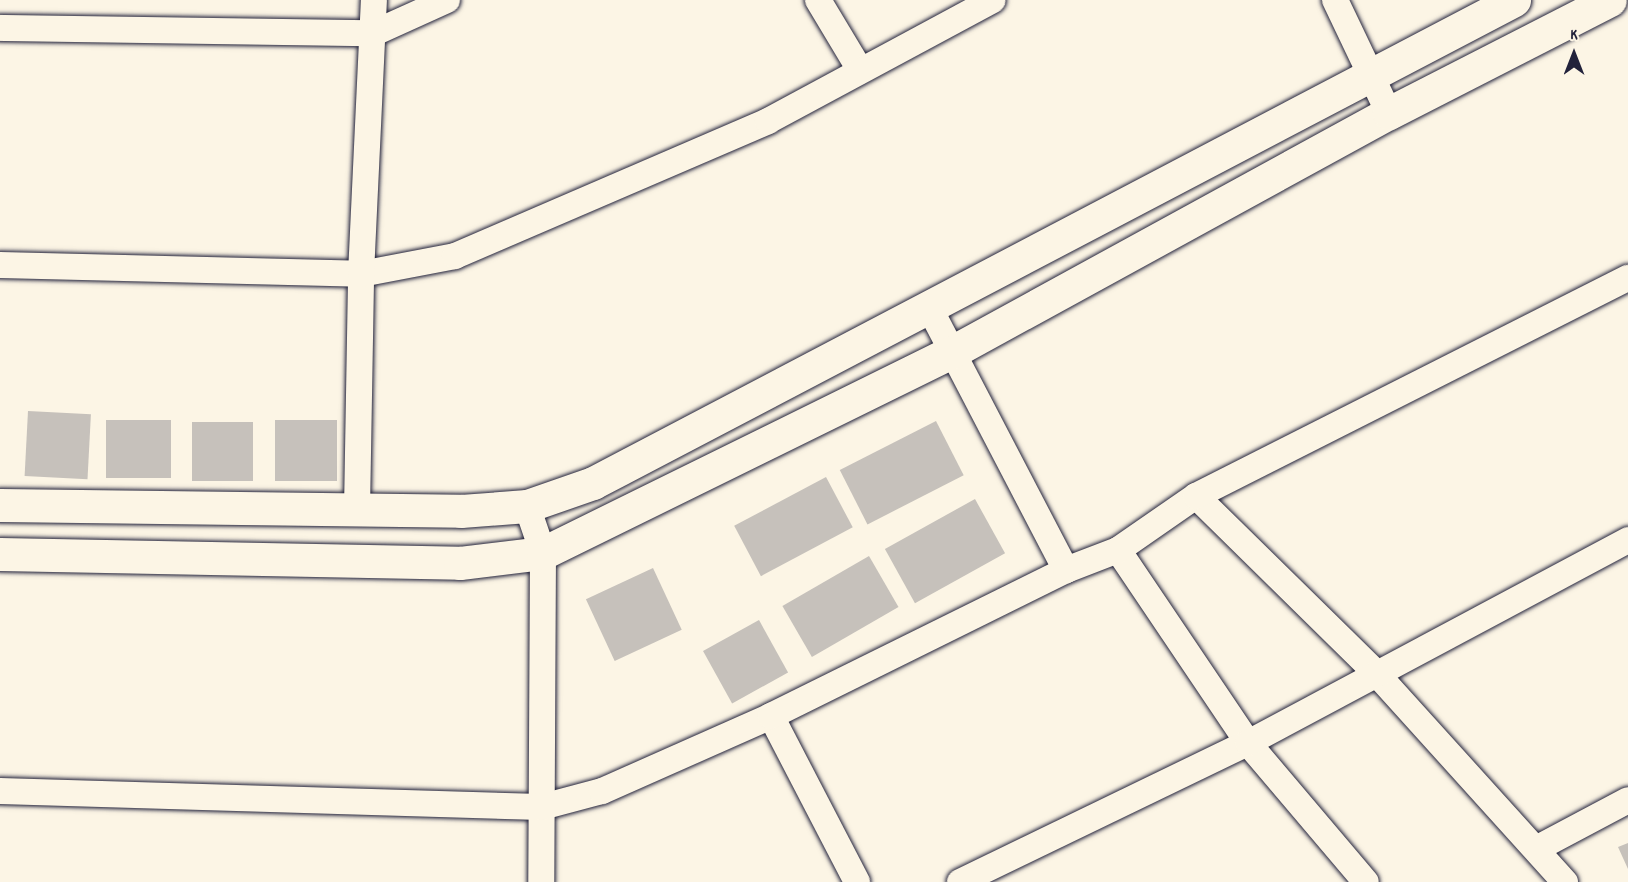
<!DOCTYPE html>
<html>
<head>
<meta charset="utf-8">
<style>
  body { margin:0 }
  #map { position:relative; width:1628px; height:882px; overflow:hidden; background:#fcf5e5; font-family:Dekko,sans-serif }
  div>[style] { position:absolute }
  .building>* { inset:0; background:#c6c1bb; transform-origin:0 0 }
  .roads { filter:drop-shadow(0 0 2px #22223b) drop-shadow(0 0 2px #22223b) }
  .minor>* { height:26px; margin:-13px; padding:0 13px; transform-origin:13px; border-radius:13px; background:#fcf5e5 }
  .major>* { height:33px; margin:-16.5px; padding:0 16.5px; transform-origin:16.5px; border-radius:16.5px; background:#fcf5e5 }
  span { translate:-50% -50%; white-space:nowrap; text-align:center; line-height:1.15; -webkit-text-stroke:6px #fcf5e5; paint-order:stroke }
  .north { position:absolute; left:1544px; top:24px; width:60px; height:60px; -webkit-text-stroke:4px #fcf5e5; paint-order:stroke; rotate:0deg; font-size:16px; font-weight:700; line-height:24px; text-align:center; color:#22223b }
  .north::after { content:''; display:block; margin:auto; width:21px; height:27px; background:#22223b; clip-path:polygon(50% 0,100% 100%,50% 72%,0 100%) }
</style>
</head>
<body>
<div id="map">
  <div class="building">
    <div style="left:28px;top:411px;width:63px;height:65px;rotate:3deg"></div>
    <div style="left:171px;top:420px;width:58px;height:65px;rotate:90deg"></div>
    <div style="left:337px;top:420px;width:61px;height:62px;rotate:90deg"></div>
    <div style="left:936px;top:421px;width:61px;height:108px;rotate:63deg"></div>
    <div style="left:192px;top:422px;width:61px;height:59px"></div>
    <div style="left:826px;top:477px;width:57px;height:104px;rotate:62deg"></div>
    <div style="left:975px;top:499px;width:62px;height:103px;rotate:61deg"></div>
    <div style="left:869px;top:556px;width:59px;height:100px;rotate:60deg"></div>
    <div style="left:653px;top:568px;width:68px;height:74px;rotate:65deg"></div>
    <div style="left:759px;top:620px;width:60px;height:64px;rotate:61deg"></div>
    <div style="clip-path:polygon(1628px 843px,1628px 869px,1618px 847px)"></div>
  </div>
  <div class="roads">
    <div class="minor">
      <div style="left:818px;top:0;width:82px;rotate:59deg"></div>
      <div style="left:1335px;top:0;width:125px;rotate:64.5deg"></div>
      <div style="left:0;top:28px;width:374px;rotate:0.8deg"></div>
      <div style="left:374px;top:33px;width:80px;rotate:-24.3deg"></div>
      <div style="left:0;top:265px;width:361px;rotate:1.4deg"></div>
      <div style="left:361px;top:274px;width:96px;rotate:-10.8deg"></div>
      <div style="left:455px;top:256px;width:341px;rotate:-23.3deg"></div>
      <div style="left:768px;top:121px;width:255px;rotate:-28.3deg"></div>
      <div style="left:928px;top:305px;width:299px;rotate:62.5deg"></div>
      <div style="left:1196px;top:496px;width:252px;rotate:44.5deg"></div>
      <div style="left:1376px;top:673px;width:282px;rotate:47.9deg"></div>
      <div style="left:527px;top:506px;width:50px;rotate:71.2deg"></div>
      <div style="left:543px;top:553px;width:329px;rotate:90.3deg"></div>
      <div style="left:357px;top:510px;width:236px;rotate:-89deg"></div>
      <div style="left:361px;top:274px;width:274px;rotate:-87.3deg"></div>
      <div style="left:1118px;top:550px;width:233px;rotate:56deg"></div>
      <div style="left:1248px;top:743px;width:182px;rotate:49.7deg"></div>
      <div style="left:771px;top:716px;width:187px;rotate:62.6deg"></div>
      <div style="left:0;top:791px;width:542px;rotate:1.69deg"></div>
      <div style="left:542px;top:807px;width:62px;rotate:-14.9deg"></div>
      <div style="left:602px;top:791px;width:185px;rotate:-23.9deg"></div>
      <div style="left:771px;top:716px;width:329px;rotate:-26.3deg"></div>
      <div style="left:1066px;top:570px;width:56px;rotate:-21deg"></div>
      <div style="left:1118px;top:550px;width:95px;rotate:-34.7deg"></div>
      <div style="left:1196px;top:496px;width:484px;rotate:-26.8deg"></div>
      <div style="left:1536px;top:849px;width:104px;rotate:-28deg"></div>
      <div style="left:960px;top:882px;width:320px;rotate:-25.8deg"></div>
      <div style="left:1248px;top:743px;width:431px;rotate:-28.1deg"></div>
    </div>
    <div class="major">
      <div style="left:0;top:505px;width:461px;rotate:0.7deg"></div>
      <div style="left:461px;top:511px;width:66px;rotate:-4.3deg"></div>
      <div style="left:527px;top:506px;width:70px;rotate:-19.2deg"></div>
      <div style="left:593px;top:483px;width:1040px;rotate:-27.67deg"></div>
      <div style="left:0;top:554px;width:460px;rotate:1.1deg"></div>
      <div style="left:460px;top:563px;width:84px;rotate:-6.9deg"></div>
      <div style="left:543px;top:553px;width:456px;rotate:-26.2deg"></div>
      <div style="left:952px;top:352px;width:498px;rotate:-28.7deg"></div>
      <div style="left:1389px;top:113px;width:248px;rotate:-27.1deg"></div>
    </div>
  </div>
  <div class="north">K</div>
</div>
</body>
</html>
